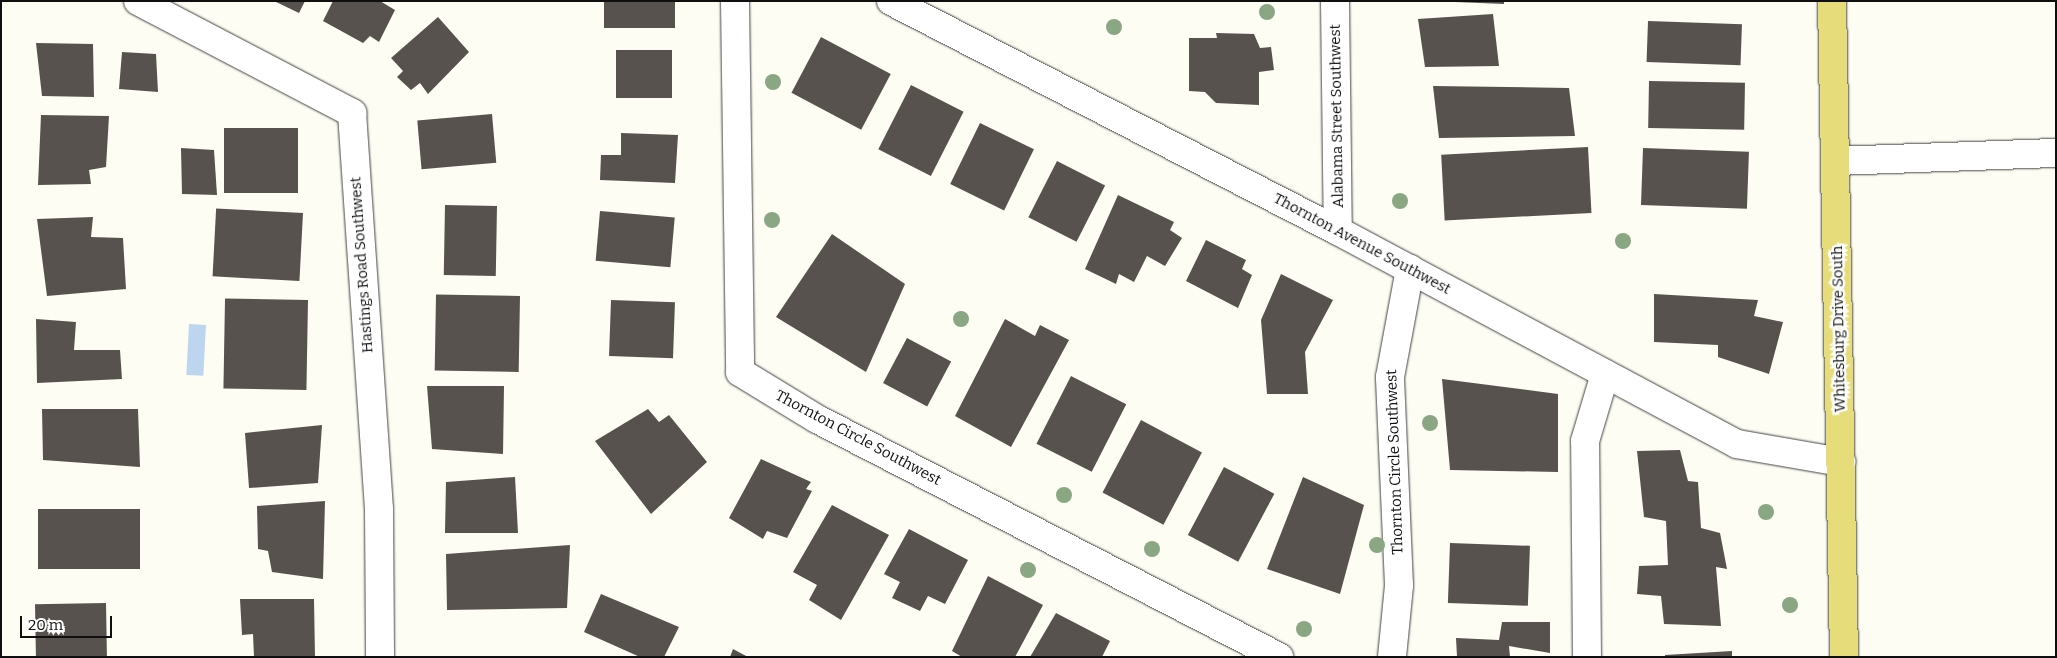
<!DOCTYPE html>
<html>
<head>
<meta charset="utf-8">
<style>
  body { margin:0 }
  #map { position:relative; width:2057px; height:658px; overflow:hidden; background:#fdfdf3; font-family:Bitter,serif }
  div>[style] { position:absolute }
  .water>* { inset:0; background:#bed5ef; transform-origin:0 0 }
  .building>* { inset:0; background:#57524d; transform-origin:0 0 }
  .roads { filter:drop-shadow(0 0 1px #424242) drop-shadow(0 0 1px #424242) }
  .minor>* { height:28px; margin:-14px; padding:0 14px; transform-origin:14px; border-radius:14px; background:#fff }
  .major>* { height:28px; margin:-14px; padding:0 14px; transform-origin:14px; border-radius:14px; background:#e7dc7a }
  .trees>* { width:16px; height:16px; margin:-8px; border-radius:50%; background:#8aa683 }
  span { translate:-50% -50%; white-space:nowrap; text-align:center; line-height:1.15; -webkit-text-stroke:5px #fff; paint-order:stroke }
  .street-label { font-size:15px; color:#0f0f0f }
  .frame { position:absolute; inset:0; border:2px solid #0f0f0f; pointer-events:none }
  .scale { position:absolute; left:20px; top:616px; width:92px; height:22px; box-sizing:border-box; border:2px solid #0f0f0f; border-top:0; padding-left:6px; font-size:15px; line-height:18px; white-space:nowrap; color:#0f0f0f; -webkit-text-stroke:4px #fff; paint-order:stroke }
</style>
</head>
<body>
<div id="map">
  <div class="water">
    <div style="left:189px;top:324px;width:17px;height:51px;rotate:3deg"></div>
  </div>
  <div class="building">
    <div style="clip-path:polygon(274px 1px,305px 1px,299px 13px)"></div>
    <div style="clip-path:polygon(333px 1px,380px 1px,395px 10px,379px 42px,370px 36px,363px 43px,323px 21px)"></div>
    <div style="left:604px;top:1px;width:71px;height:27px"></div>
    <div style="clip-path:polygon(1431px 1px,1504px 1px,1504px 4px)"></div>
    <div style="clip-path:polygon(1493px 14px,1499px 66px,1425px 67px,1418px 19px)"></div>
    <div style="clip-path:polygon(438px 17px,469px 52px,428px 94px,420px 83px,411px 90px,397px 77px,403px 71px,391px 58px)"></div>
    <div style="left:1648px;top:21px;width:94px;height:41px;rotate:2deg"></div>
    <div style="clip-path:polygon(1216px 33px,1254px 34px,1260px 48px,1271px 47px,1274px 70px,1259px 72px,1259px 105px,1216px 103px,1205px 92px,1189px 91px,1189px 38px,1217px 38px)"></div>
    <div style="left:821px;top:37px;width:79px;height:63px;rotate:28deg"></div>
    <div style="clip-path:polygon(36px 43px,93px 44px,94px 97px,42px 96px)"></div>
    <div style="left:616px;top:50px;width:56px;height:48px"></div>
    <div style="clip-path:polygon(122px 52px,156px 54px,158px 92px,119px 89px)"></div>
    <div style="left:1649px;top:81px;width:96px;height:47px;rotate:1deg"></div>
    <div style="left:911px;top:85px;width:59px;height:72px;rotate:27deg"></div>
    <div style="clip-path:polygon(1433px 86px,1569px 88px,1575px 136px,1439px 138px)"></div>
    <div style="left:492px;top:114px;width:49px;height:75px;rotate:85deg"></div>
    <div style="clip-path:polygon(41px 115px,109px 116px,106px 167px,89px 170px,91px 184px,38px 185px)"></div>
    <div style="left:980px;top:123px;width:60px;height:68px;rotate:26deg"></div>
    <div style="left:298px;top:128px;width:65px;height:74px;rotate:90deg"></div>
    <div style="clip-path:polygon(621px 133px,678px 135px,675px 183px,600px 180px,601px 155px,621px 155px)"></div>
    <div style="left:1588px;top:147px;width:66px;height:147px;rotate:87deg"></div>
    <div style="clip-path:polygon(181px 148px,214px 150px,217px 195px,182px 194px)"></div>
    <div style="left:1643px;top:148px;width:106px;height:57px;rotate:2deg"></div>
    <div style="left:1057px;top:161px;width:54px;height:63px;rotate:27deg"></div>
    <div style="clip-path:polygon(1118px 195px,1174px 222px,1170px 230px,1182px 238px,1165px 266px,1147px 256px,1134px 282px,1119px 274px,1116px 284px,1085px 269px)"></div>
    <div style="left:445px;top:205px;width:52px;height:70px;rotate:1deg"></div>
    <div style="left:600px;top:211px;width:75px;height:50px;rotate:5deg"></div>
    <div style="left:303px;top:213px;width:68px;height:87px;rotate:93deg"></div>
    <div style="clip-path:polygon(93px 217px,91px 237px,123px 238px,126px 289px,47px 296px,37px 219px)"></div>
    <div style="clip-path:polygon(832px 234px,905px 284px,866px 372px,776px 317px)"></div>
    <div style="clip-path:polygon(1206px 240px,1246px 260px,1242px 269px,1252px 275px,1238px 308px,1186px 281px)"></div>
    <div style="clip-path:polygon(1281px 274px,1333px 300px,1305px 352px,1308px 394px,1267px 394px,1261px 320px)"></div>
    <div style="clip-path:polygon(1654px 294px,1758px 300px,1754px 316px,1783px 322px,1769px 374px,1718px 357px,1718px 345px,1654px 342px)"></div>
    <div style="left:520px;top:296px;width:76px;height:84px;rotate:91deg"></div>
    <div style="left:308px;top:300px;width:90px;height:83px;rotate:91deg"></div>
    <div style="left:611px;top:300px;width:64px;height:56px;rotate:2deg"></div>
    <div style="clip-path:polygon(36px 319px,76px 322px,74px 350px,120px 350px,122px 379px,37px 383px)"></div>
    <div style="clip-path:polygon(1005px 319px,1035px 336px,1040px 325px,1069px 340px,1011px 447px,955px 416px)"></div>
    <div style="left:907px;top:338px;width:50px;height:51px;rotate:28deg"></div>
    <div style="left:1071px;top:376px;width:62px;height:76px;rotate:27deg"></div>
    <div style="clip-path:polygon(1442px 379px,1558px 394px,1558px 472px,1450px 470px)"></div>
    <div style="clip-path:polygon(427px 386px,504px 386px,503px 454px,432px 449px)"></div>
    <div style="clip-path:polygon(42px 409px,138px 409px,140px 467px,43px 460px)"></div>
    <div style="clip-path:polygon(648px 409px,659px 422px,669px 415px,707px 462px,651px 514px,595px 441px)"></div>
    <div style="left:1141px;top:420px;width:69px;height:82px;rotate:28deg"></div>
    <div style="clip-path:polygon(322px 425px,318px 483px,249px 488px,245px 433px)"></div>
    <div style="clip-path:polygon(1680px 450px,1688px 481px,1698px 482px,1701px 528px,1720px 533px,1727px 569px,1716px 567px,1721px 626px,1664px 624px,1661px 596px,1637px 594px,1639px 566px,1668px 565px,1666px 521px,1644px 517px,1637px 451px)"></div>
    <div style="clip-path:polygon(761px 459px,811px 482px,806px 489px,812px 491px,787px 538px,767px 531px,763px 539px,729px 518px)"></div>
    <div style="left:1224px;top:467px;width:57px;height:77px;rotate:28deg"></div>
    <div style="clip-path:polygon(515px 477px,518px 533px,445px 533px,446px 482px)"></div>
    <div style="clip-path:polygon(1303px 477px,1364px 505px,1340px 594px,1267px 569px)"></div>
    <div style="clip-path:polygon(325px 501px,323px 579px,272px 572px,268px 551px,258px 549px,257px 506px)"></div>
    <div style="clip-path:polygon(832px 505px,889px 535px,841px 620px,809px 600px,817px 585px,793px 572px)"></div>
    <div style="left:140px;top:509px;width:60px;height:102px;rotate:90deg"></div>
    <div style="clip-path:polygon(909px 529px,968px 560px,945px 604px,928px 596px,920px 611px,892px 598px,900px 582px,884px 574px)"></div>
    <div style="left:1450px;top:543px;width:80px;height:60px;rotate:2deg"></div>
    <div style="clip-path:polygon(570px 545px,567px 608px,447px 610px,446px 554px)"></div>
    <div style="clip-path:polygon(988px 576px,1043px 605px,1015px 657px,962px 657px,952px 651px)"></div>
    <div style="clip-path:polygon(601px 594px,679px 627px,664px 657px,640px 657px,584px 632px)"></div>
    <div style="clip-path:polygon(240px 599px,314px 599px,315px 657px,254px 657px,253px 634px,242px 635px)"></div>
    <div style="left:106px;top:603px;width:54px;height:71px;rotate:89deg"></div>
    <div style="clip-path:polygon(1056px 613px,1110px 641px,1102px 657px,1030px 657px)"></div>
    <div style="clip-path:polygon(1502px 622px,1550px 622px,1550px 653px,1509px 646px,1510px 657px,1457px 657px,1456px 638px,1499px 640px)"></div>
    <div style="clip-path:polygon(733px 649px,748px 657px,730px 657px)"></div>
    <div style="clip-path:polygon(1732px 651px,1732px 657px,1665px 657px,1665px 655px)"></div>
  </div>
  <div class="roads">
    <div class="minor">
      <div style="left:138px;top:1px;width:242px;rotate:27.6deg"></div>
      <div style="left:352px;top:113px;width:397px;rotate:86.1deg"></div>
      <div style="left:379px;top:509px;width:148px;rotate:89.6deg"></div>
      <div style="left:735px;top:1px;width:371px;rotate:89.2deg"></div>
      <div style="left:740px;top:372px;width:90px;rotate:31.4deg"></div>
      <div style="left:817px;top:419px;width:520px;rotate:27.26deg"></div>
      <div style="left:891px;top:1px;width:503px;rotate:27.23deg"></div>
      <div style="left:1338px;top:231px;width:452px;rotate:28.1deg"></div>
      <div style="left:1737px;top:444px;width:106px;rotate:9.8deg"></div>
      <div style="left:1335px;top:1px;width:230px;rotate:89.3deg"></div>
      <div style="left:1836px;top:161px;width:220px;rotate:-2.1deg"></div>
      <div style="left:1392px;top:657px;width:72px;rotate:-84.4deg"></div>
      <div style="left:1399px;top:585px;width:208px;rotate:-92.5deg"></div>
      <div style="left:1390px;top:377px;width:110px;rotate:-79.5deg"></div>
      <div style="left:1587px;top:657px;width:216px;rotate:-90.5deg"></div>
      <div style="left:1585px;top:441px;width:70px;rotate:-73.4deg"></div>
    </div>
    <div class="major">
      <div style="left:1832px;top:1px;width:656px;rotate:88.95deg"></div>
    </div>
  </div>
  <div class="trees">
    <div style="left:1267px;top:12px"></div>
    <div style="left:1114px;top:27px"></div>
    <div style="left:773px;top:82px"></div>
    <div style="left:1400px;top:201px"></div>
    <div style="left:772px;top:220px"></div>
    <div style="left:1623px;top:241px"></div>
    <div style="left:961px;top:319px"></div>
    <div style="left:1430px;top:423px"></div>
    <div style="left:1064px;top:495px"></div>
    <div style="left:1766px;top:512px"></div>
    <div style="left:1377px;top:545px"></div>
    <div style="left:1152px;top:549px"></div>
    <div style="left:1028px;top:570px"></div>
    <div style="left:1790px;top:605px"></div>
    <div style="left:1304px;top:629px"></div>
  </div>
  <div class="street-label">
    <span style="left:1337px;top:116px;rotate:-91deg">Alabama Street Southwest</span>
    <span style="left:1362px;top:244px;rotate:28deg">Thornton Avenue Southwest</span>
    <span style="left:362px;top:265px;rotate:-94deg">Hastings Road Southwest</span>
    <span style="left:1839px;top:329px;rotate:-91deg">Whitesburg Drive South</span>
    <span style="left:858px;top:438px;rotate:28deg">Thornton Circle Southwest</span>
    <span style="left:1395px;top:462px;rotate:-92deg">Thornton Circle Southwest</span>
  </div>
  <div class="frame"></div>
  <div class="scale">20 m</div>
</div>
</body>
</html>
